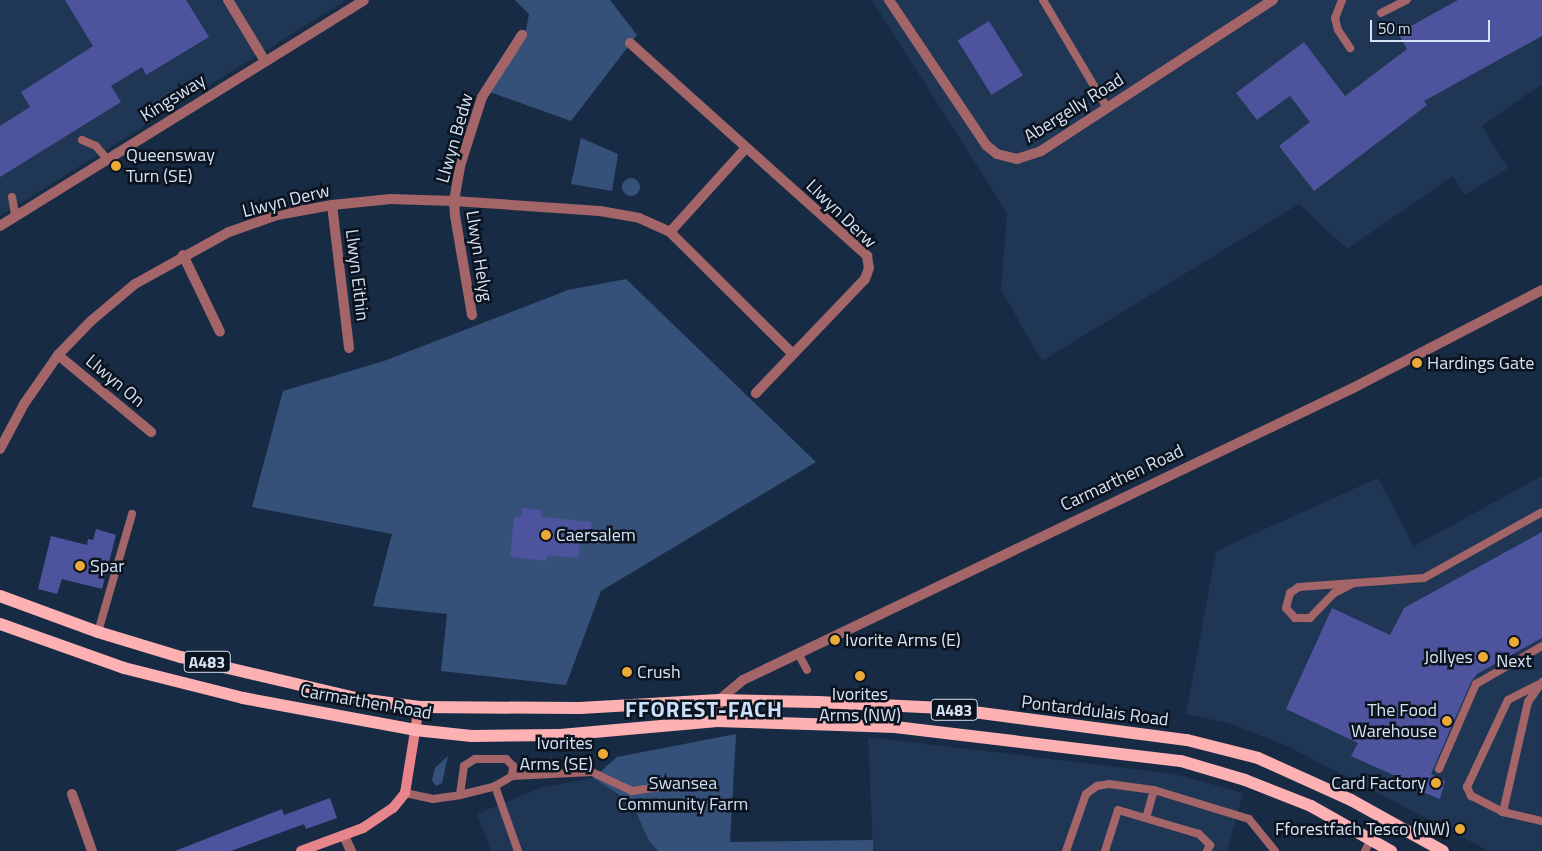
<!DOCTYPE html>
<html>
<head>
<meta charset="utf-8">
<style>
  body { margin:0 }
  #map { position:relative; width:1542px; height:851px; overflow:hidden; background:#182b45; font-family:"Titillium Web",sans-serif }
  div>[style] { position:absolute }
  .built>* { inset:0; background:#1f3654 }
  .green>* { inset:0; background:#355179 }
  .round { border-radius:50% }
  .building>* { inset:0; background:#4d549d; transform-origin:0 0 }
  .lane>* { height:8px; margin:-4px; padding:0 4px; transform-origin:4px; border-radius:4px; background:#a36568 }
  .street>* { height:10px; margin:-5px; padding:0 5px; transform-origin:5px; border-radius:5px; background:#a36568 }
  .secondary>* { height:10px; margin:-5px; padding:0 5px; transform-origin:5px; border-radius:5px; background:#e7858a }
  .primary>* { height:12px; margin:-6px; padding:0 6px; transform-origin:6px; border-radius:6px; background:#fdb1b3 }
  .dots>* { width:14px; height:14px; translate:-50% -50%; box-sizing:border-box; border:2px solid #0b131f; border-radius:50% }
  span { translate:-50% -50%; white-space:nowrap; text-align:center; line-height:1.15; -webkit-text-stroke:5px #0b131f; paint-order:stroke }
  .shield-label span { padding:1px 4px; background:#0b131f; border:1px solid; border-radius:4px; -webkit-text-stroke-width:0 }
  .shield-label { font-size:16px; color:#d5e2f3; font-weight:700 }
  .street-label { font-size:18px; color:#d5e2f3 }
  .poi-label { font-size:18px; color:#d5e2f3 }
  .left { translate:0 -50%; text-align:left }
  .right { translate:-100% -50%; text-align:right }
  .park-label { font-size:18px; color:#d2dff1 }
  .district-label { font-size:22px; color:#cce0fc; font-weight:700; letter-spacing:1px }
  .scale { position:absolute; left:1370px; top:20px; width:120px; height:22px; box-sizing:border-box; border:2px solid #d5e2f3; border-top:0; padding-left:6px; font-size:15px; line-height:18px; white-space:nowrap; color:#d5e2f3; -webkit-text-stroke:4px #0b131f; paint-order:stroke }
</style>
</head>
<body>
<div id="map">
  <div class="built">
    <div style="clip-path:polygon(0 0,346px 0,0 216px)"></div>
    <div style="clip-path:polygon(872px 0,1542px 0,1542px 84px,1482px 126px,1508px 168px,1465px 195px,1453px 176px,1347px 249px,1299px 204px,1042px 361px,1001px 290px,1007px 213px)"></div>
    <div style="clip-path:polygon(1542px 476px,1542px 851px,1489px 851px,1289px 747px,1228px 723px,1186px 714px,1216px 551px,1378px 478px,1414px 546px)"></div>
    <div style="clip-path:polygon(868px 737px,1175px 774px,1243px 793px,1227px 851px,873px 851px)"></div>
    <div style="clip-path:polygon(593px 778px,632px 803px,648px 839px,658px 851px,491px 851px,477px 814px,540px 788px)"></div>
  </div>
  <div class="green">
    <div style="clip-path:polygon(515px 0,610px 0,637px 35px,571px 121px,487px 91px,526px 30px,529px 14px)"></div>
    <div style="clip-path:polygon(581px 138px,618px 154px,612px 191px,571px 184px)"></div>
    <div class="round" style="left:622px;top:178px;width:18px;height:18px"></div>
    <div style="clip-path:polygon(626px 279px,816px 462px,601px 591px,566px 685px,441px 671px,447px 614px,373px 606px,392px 534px,252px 507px,283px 391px,384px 361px,568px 290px)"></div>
    <div style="clip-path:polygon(736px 734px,730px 842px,873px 840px,873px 851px,658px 851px,648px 839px,632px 803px,593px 778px,617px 757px)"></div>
    <div style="clip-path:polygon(448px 756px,442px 783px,436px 786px,432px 780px,435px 768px)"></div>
  </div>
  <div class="building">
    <div style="clip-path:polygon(65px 0,186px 0,209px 37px,146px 75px,142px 67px,111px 86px,121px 102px,0 177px,0 126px,30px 107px,21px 92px,93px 46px)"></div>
    <div style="clip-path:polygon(1458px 0,1542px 0,1542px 36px,1424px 101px,1427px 105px,1314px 191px,1279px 146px,1310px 122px,1290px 96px,1257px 120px,1236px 93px,1304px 42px,1345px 96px,1407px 49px,1398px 33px)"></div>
    <div style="left:989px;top:21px;width:64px;height:37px;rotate:58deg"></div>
    <div style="clip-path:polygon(522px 508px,541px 510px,541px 517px,592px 522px,590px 535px,581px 535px,578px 558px,547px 555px,546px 561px,510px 557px,514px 517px,521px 517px)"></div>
    <div style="clip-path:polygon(96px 529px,116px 535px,102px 589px,62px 579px,57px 594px,38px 589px,51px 536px,87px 545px,88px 539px,93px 540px)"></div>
    <div style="clip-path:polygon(1542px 532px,1542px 638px,1477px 674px,1471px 682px,1431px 774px,1445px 781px,1440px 799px,1420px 791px,1422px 788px,1351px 756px,1358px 743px,1286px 709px,1332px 608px,1390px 635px,1404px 608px)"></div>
    <div style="clip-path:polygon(330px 798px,337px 818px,306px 829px,304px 824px,231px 851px,175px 851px,282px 809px,284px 815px)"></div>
  </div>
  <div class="lane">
    <div style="left:1043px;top:0;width:126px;rotate:59.3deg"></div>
    <div style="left:1342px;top:0;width:19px;rotate:111deg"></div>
    <div style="left:1335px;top:18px;width:12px;rotate:76deg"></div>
    <div style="left:1338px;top:30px;width:22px;rotate:56deg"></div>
    <div style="left:1381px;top:13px;width:29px;rotate:-27deg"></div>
    <div style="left:82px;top:140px;width:15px;rotate:23deg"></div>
    <div style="left:96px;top:146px;width:16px;rotate:50deg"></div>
    <div style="left:12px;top:197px;width:17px;rotate:80deg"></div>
    <div style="left:1352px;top:584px;width:20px;rotate:153deg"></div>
    <div style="left:1334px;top:593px;width:35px;rotate:134deg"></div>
    <div style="left:1310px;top:618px;width:15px;rotate:180deg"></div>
    <div style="left:1295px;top:618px;width:13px;rotate:-132deg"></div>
    <div style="left:1286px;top:608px;width:16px;rotate:-75deg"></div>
    <div style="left:1290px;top:593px;width:11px;rotate:-34deg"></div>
    <div style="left:1299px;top:587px;width:125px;rotate:-4.1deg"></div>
    <div style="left:1424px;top:578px;width:135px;rotate:-29.2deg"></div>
    <div style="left:98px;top:632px;width:123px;rotate:-73.9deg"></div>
    <div style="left:798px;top:653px;width:19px;rotate:62deg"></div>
    <div style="left:1542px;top:682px;width:24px;rotate:125deg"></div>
    <div style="left:1528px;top:702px;width:113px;rotate:102.8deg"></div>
    <div style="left:1503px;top:812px;width:40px;rotate:13deg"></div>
    <div style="left:1439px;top:769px;width:93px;rotate:-66.5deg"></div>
    <div style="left:1476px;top:684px;width:76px;rotate:-29.9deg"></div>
    <div style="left:512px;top:776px;width:10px;rotate:-84deg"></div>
    <div style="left:513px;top:766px;width:10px;rotate:-135deg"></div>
    <div style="left:506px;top:759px;width:31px;rotate:180deg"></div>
    <div style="left:475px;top:759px;width:13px;rotate:148deg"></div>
    <div style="left:464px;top:766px;width:29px;rotate:98deg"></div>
    <div style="left:460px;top:795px;width:36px;rotate:-14deg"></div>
    <div style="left:495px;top:786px;width:20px;rotate:-30deg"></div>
    <div style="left:512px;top:776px;width:80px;rotate:-2.9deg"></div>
    <div style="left:592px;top:772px;width:44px;rotate:25.4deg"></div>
    <div style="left:632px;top:791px;width:30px;rotate:-8deg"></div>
    <div style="left:495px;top:786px;width:69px;rotate:70.5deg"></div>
    <div style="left:405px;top:793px;width:29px;rotate:12deg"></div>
    <div style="left:433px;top:799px;width:27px;rotate:-8deg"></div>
    <div style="left:1503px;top:812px;width:36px;rotate:-153deg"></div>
    <div style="left:1471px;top:796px;width:10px;rotate:-114deg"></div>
    <div style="left:1467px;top:787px;width:96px;rotate:-64.8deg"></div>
    <div style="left:1508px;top:700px;width:33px;rotate:-27deg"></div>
    <div style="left:1146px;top:818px;width:29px;rotate:-74deg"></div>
    <div style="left:1154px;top:790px;width:99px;rotate:17deg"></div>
    <div style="left:1249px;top:819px;width:41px;rotate:50.9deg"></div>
    <div style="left:1066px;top:851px;width:60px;rotate:-70.7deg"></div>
    <div style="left:1086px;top:794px;width:14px;rotate:-36deg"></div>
    <div style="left:1097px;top:786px;width:12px;rotate:-9deg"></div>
    <div style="left:1109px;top:784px;width:45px;rotate:7.6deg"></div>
    <div style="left:1105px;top:851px;width:43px;rotate:-72.4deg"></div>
    <div style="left:1118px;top:810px;width:84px;rotate:16.5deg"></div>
    <div style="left:1199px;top:834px;width:16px;rotate:45deg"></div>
    <div style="left:1210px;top:845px;width:7px;rotate:117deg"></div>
    <div style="left:1365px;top:851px;width:13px;rotate:-63deg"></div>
  </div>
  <div class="street">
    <div style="left:228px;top:0;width:71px;rotate:58.8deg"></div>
    <div style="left:889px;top:0;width:174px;rotate:56.2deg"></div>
    <div style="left:986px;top:145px;width:14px;rotate:39deg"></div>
    <div style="left:997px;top:154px;width:21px;rotate:14deg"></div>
    <div style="left:1017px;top:159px;width:25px;rotate:-18deg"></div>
    <div style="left:1041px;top:151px;width:277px;rotate:-33.1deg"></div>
    <div style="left:630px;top:43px;width:319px;rotate:41.9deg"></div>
    <div style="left:867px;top:256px;width:12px;rotate:81deg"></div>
    <div style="left:869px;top:268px;width:12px;rotate:110deg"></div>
    <div style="left:865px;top:279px;width:158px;rotate:133.7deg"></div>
    <div style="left:332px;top:205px;width:144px;rotate:83.2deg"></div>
    <div style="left:0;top:226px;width:428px;rotate:-31.8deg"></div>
    <div style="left:670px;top:232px;width:113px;rotate:-47.9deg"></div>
    <div style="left:183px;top:255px;width:85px;rotate:64.3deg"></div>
    <div style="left:472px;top:315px;width:100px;rotate:-99.7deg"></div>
    <div style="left:455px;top:216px;width:15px;rotate:-94deg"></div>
    <div style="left:454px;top:201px;width:36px;rotate:-80deg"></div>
    <div style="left:460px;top:166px;width:72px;rotate:-72.3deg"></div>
    <div style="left:482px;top:97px;width:74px;rotate:-57.2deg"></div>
    <div style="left:58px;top:355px;width:121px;rotate:39.6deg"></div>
    <div style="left:0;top:449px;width:51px;rotate:-61.9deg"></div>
    <div style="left:24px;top:404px;width:60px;rotate:-55.2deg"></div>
    <div style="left:58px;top:355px;width:47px;rotate:-45.9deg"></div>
    <div style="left:91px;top:321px;width:57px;rotate:-40.1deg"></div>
    <div style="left:135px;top:284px;width:107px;rotate:-29deg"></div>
    <div style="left:229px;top:232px;width:51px;rotate:-19.5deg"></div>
    <div style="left:277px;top:215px;width:56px;rotate:-10.3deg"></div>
    <div style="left:332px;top:205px;width:59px;rotate:-5.8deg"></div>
    <div style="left:391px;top:199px;width:63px;rotate:1.8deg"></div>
    <div style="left:454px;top:201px;width:146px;rotate:3.9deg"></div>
    <div style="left:600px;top:211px;width:40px;rotate:10deg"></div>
    <div style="left:639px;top:218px;width:34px;rotate:24deg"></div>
    <div style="left:670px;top:232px;width:173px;rotate:44.8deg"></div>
    <div style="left:717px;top:721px;width:21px;rotate:-85deg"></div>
    <div style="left:719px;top:700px;width:31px;rotate:-40deg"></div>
    <div style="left:743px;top:680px;width:676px;rotate:-25.58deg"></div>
    <div style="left:1353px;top:388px;width:213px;rotate:-27.4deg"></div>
    <div style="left:72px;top:794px;width:60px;rotate:70.7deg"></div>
    <div style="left:344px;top:836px;width:17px;rotate:65deg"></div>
  </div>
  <div class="secondary">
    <div style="left:301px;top:851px;width:66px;rotate:-20.4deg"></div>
    <div style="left:363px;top:828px;width:36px;rotate:-34deg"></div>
    <div style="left:393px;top:808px;width:19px;rotate:-51deg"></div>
    <div style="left:405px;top:793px;width:87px;rotate:-80.8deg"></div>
  </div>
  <div class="primary">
    <div style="left:0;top:596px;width:104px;rotate:20.2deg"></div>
    <div style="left:98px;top:632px;width:87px;rotate:16.8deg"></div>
    <div style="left:181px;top:657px;width:184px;rotate:13.2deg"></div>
    <div style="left:360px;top:699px;width:60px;rotate:7.7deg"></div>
    <div style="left:419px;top:707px;width:161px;rotate:0.4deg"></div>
    <div style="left:580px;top:708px;width:139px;rotate:-3.3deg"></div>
    <div style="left:719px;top:700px;width:99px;rotate:1.2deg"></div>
    <div style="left:818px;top:702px;width:125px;rotate:2.7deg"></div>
    <div style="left:943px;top:708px;width:246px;rotate:7.5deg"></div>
    <div style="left:1187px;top:740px;width:73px;rotate:14.2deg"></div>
    <div style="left:1258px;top:758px;width:102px;rotate:24.3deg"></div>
    <div style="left:1351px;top:800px;width:105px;rotate:29deg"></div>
    <div style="left:0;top:624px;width:132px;rotate:19.5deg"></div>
    <div style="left:124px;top:668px;width:123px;rotate:14.1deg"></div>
    <div style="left:243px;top:698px;width:175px;rotate:10.5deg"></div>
    <div style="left:415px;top:730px;width:57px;rotate:6deg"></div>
    <div style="left:472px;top:736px;width:88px;rotate:-0.7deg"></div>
    <div style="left:560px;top:735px;width:158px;rotate:-5.1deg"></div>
    <div style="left:717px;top:721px;width:122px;rotate:1.9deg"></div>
    <div style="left:839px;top:725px;width:56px;rotate:2deg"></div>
    <div style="left:895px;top:727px;width:288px;rotate:6.8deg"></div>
    <div style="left:1181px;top:761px;width:67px;rotate:16.5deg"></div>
    <div style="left:1245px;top:780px;width:71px;rotate:21.5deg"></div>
    <div style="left:1311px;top:806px;width:92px;rotate:29.4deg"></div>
  </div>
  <div class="dots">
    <div style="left:116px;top:166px;background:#eaaa39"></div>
    <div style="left:1417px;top:363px;background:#eaaa39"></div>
    <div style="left:546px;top:535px;background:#eaaa39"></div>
    <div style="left:80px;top:566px;background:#eaaa39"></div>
    <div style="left:835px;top:640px;background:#eaaa39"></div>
    <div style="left:1514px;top:642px;background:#eaaa39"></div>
    <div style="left:1483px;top:657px;background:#eaaa39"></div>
    <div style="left:627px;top:672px;background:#eaaa39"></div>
    <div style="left:860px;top:676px;background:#eaaa39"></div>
    <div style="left:1447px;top:721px;background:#eaaa39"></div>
    <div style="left:603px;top:754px;background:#eaaa39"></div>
    <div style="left:1436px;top:783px;background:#eaaa39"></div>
    <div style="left:1460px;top:829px;background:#eaaa39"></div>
  </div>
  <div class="shield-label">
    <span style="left:207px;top:662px">A483</span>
    <span style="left:954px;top:710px">A483</span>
  </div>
  <div class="street-label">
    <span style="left:173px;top:98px;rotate:-32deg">Kingsway</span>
    <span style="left:1074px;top:108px;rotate:-32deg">Abergelly Road</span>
    <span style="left:455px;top:138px;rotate:-74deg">Llwyn Bedw</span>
    <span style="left:286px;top:201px;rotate:-14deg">Llwyn Derw</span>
    <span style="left:841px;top:214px;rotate:44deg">Llwyn Derw</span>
    <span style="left:479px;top:256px;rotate:81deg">Llwyn Helyg</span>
    <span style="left:357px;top:275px;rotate:83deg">Llwyn Eithin</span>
    <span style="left:115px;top:381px;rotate:40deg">Llwyn On</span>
    <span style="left:1122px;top:478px;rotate:-25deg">Carmarthen Road</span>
    <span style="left:366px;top:702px;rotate:10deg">Carmarthen Road</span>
    <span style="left:1095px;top:711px;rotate:7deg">Pontarddulais Road</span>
  </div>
  <div class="poi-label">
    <span class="left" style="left:126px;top:166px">Queensway<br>Turn (SE)</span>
    <span class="left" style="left:1427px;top:363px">Hardings Gate</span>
    <span class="left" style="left:556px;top:535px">Caersalem</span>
    <span class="left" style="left:90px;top:566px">Spar</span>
    <span class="left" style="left:845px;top:640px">Ivorite Arms (E)</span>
    <span class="right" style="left:1473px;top:657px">Jollyes</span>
    <span style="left:1514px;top:661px">Next</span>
    <span class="left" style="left:637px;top:672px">Crush</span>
    <span style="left:860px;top:705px">Ivorites<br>Arms (NW)</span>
    <span class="right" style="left:1437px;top:721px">The Food<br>Warehouse</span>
    <span class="right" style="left:593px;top:754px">Ivorites<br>Arms (SE)</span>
    <span class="right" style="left:1426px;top:783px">Card Factory</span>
    <span class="right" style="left:1450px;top:829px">Fforestfach Tesco (NW)</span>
  </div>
  <div class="park-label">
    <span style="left:683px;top:794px">Swansea<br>Community Farm</span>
  </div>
  <div class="district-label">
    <span style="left:704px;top:710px">FFOREST-FACH</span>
  </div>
  <div class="scale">50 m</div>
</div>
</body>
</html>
